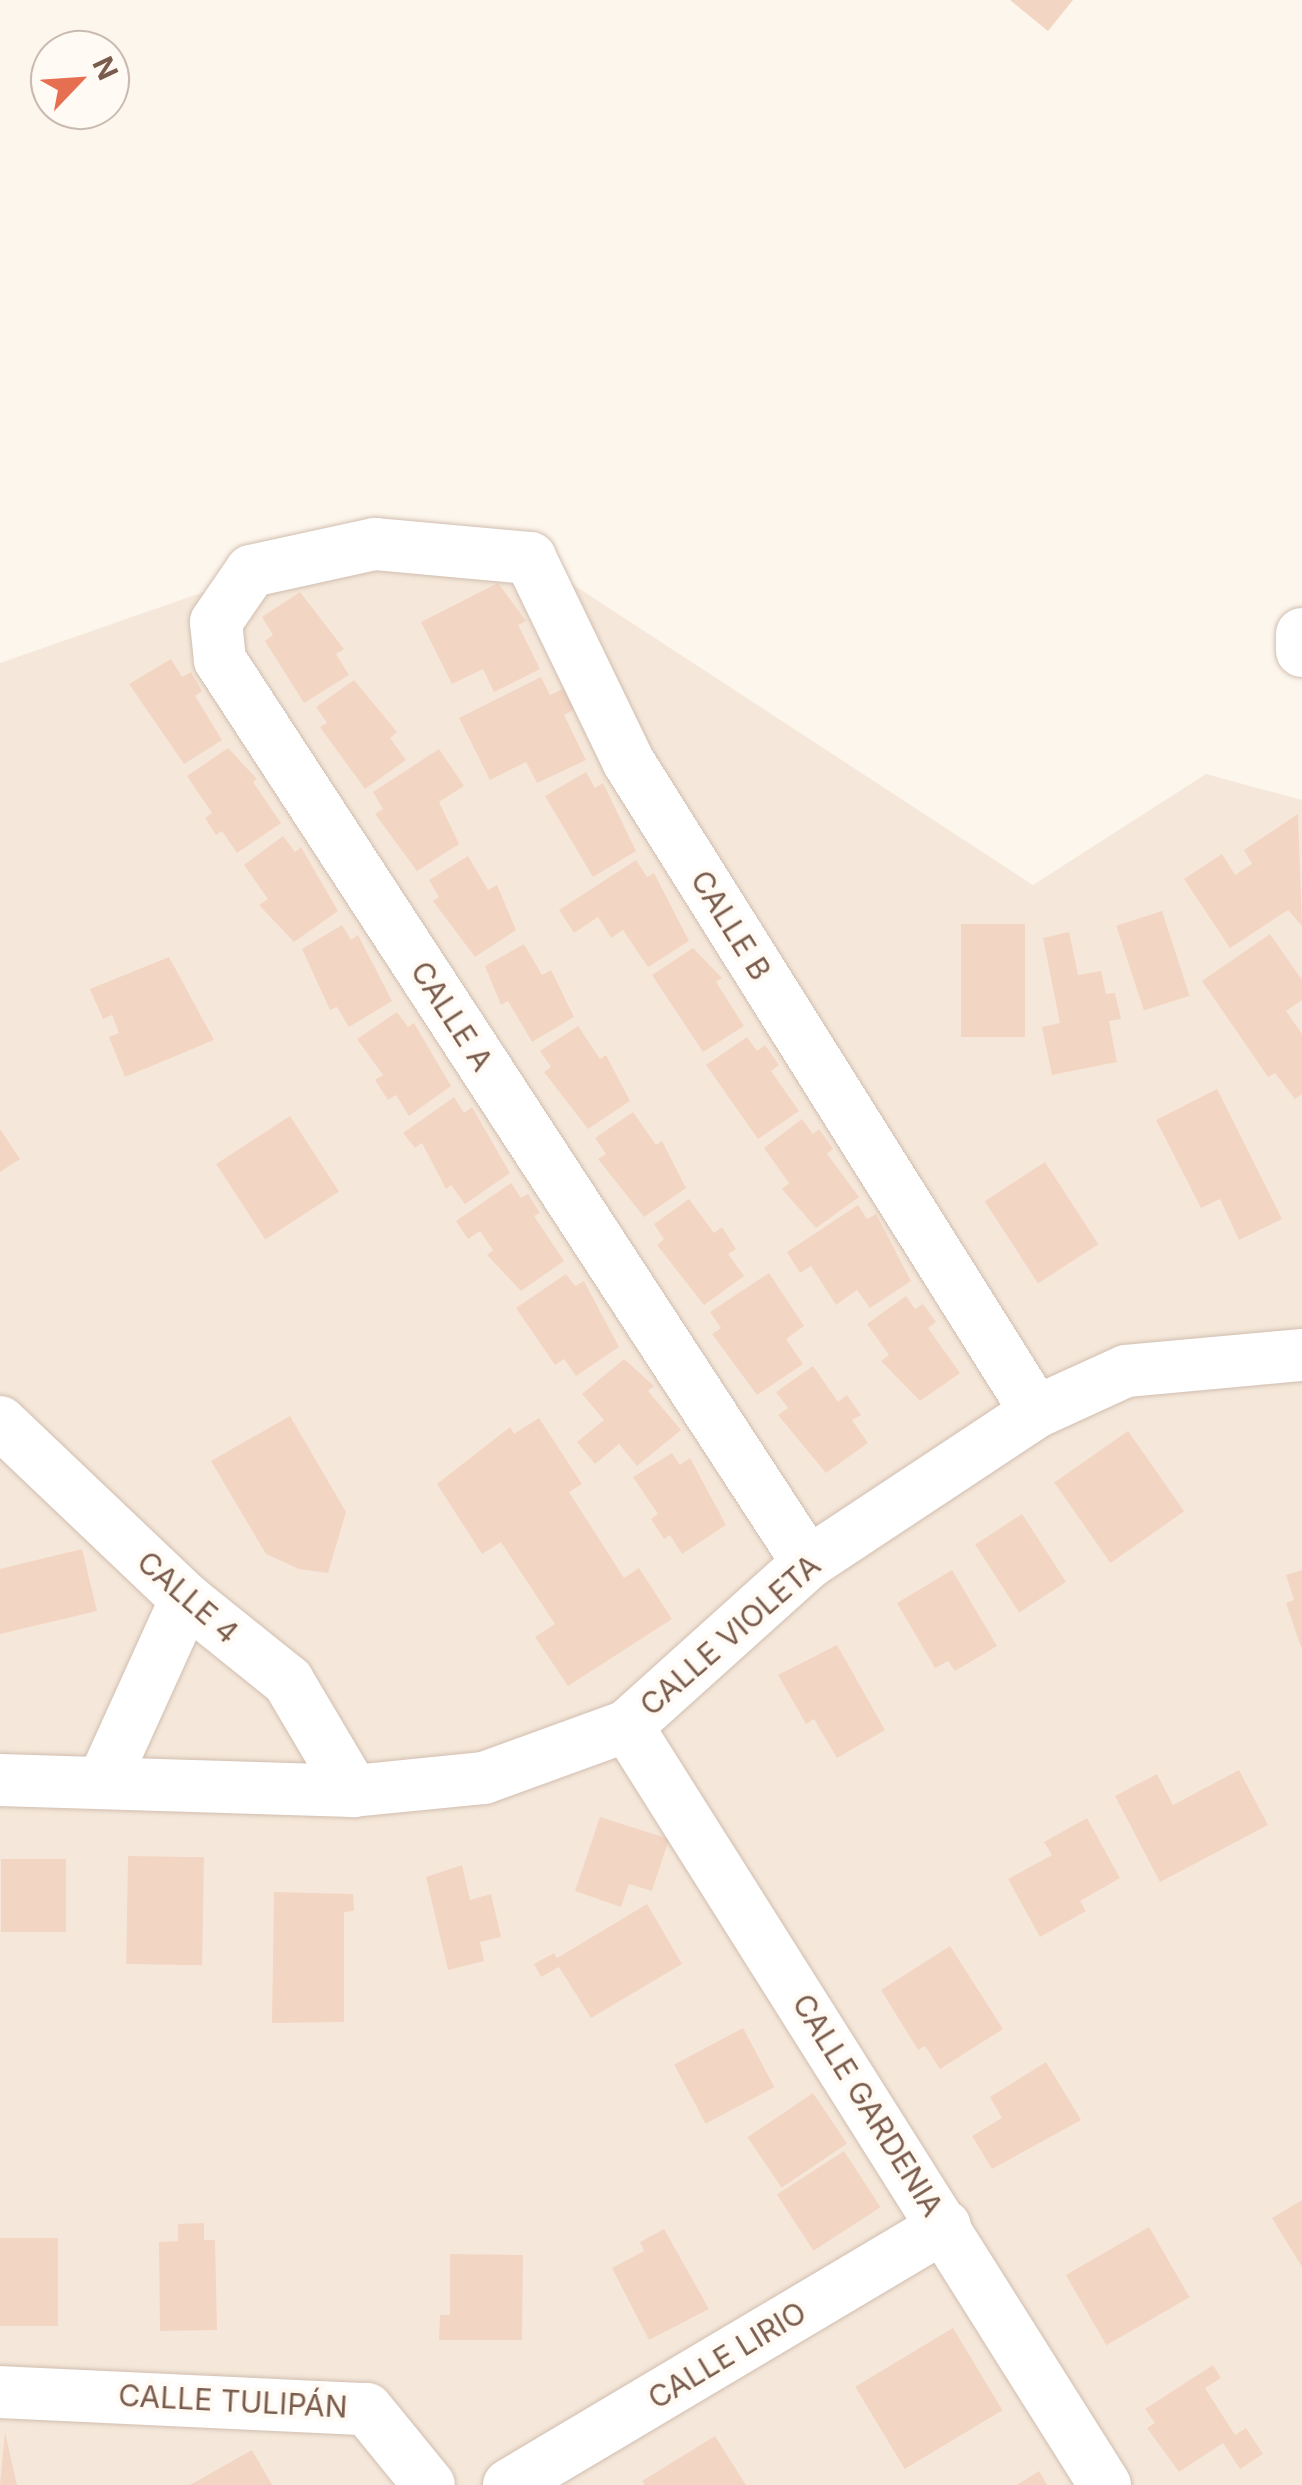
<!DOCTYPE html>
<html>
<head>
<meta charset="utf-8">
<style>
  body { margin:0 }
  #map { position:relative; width:1302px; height:2485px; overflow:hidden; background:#fdf6ec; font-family:Inter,sans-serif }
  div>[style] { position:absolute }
  .residential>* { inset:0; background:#f5e8da }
  .building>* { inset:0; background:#f3d5c3; transform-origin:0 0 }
  .roads { filter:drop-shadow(0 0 2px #d1beb0) drop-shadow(0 0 2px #d1beb0) }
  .minor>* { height:52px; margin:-26px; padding:0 26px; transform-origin:26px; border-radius:26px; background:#fff }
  span { translate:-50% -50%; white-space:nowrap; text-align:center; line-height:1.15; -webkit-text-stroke:8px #fffaf3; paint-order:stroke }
  .street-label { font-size:30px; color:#7a5c4d }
  .north { position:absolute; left:30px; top:30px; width:100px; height:100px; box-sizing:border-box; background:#fffaf3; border:2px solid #cabbb1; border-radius:50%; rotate:65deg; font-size:28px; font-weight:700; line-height:40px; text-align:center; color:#7a5c4d }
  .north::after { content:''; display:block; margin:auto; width:35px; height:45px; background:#e76f51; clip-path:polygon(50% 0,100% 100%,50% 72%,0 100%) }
</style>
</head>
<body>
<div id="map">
  <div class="residential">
    <div style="clip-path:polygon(520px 550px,1033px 885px,1206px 774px,1302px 800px,1302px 2485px,0 2485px,0 663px,290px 562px)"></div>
  </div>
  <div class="building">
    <div style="clip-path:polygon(1010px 0,1073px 0,1048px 31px)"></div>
    <div style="clip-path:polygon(498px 583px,526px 621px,518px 625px,540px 669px,494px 692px,483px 669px,452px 684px,421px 622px)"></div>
    <div style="clip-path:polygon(300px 592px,344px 649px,336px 654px,349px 675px,304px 703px,265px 641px,273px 635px,262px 617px)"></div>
    <div style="clip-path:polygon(171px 659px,182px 677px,191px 672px,202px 691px,195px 696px,222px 740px,184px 764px,129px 684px)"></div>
    <div style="clip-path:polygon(541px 677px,550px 695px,565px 688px,575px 709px,564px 715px,586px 760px,537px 783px,526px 762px,490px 780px,459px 718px)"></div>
    <div style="clip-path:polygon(354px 680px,397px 732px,390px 738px,406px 760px,365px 789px,320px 727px,327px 723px,316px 707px)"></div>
    <div style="clip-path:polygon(228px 748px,257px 779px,253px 782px,281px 823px,237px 853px,222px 831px,216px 835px,205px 818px,212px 813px,187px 776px)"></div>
    <div style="clip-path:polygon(439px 749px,464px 786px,439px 802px,459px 844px,417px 871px,375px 814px,383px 809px,373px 792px)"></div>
    <div style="clip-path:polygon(586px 772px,595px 788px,603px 783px,636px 851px,593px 877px,545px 796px)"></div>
    <div style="clip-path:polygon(1298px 814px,1302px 926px,1288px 910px,1230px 948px,1184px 879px,1222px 854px,1235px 875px,1252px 864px,1244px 850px)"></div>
    <div style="clip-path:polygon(283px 836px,295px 852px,301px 847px,338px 911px,294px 942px,259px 905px,268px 899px,244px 865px)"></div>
    <div style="clip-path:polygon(468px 856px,488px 890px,497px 885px,516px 930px,475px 957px,433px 901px,439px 897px,429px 880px)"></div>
    <div style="clip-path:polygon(636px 860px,647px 877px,654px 873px,689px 941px,648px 967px,623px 930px,611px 938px,598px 917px,574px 933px,559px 910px)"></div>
    <div style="left:1162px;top:911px;width:89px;height:48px;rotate:72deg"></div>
    <div style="left:1025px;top:924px;width:113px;height:64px;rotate:90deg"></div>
    <div style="clip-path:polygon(342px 925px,351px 940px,358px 935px,392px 1001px,349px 1027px,337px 1007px,330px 1010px,302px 949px)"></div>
    <div style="clip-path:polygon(1069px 932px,1078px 975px,1101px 971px,1106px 994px,1115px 993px,1121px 1019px,1109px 1021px,1117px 1062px,1052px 1075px,1042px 1027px,1060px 1023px,1043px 938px)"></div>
    <div style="clip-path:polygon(1270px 934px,1302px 980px,1302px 1000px,1286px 1011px,1302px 1034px,1302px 1094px,1295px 1099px,1275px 1073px,1268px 1077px,1202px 981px)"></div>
    <div style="clip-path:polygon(524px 944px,542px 975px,551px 970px,574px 1017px,532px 1042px,508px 1001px,501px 1005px,485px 966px)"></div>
    <div style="clip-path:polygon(693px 948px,722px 978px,716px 982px,744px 1026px,703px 1052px,652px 975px)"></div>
    <div style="clip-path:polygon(169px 957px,214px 1040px,125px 1077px,109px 1037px,119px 1033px,112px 1015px,103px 1019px,90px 989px)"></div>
    <div style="clip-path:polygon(397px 1012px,408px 1027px,414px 1023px,451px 1086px,409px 1116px,396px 1095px,388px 1100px,375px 1080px,383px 1075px,357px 1039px)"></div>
    <div style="clip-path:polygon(578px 1026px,600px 1059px,606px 1055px,630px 1101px,588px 1129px,544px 1072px,551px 1067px,540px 1051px)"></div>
    <div style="clip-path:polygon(747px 1037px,757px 1051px,765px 1045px,779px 1065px,771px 1071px,799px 1111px,758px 1139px,706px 1065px)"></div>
    <div style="clip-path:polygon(1217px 1089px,1282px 1219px,1239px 1240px,1220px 1199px,1201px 1208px,1156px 1120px)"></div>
    <div style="clip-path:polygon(454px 1097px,464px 1113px,472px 1107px,510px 1173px,465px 1204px,451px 1185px,446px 1189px,422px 1143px,415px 1148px,403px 1133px)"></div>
    <div style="clip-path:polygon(633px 1112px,656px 1145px,662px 1141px,686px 1188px,644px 1217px,598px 1159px,606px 1154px,595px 1138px)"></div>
    <div style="left:290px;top:1116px;width:90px;height:88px;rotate:57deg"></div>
    <div style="clip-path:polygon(802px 1119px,813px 1134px,819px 1129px,833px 1149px,827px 1154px,859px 1197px,816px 1228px,782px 1189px,789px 1183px,764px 1148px)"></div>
    <div style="clip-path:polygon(0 1129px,20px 1159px,0 1172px)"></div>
    <div style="left:1045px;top:1162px;width:98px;height:72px;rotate:57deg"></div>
    <div style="clip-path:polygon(511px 1183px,521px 1198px,528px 1194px,540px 1213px,534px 1216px,564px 1261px,521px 1291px,487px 1255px,493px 1250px,480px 1231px,468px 1239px,456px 1221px)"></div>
    <div style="clip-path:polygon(689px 1199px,714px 1233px,722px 1227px,736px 1249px,728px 1254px,744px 1276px,704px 1305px,657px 1245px,664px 1239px,654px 1224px)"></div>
    <div style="clip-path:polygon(858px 1205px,867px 1219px,876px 1214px,911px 1281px,870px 1308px,857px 1290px,836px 1305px,811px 1266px,800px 1273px,787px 1252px)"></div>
    <div style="clip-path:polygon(769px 1273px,804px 1326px,786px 1339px,803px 1364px,757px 1395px,712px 1334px,721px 1328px,710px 1312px)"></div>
    <div style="clip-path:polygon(566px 1274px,575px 1286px,584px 1281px,619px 1347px,576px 1376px,564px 1359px,555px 1365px,516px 1308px)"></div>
    <div style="clip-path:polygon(906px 1296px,915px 1309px,923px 1304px,936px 1322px,928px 1328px,960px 1373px,920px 1401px,881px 1361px,889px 1355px,867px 1324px)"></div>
    <div style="clip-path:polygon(624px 1359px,654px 1386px,648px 1391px,681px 1430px,637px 1466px,619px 1444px,595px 1464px,577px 1442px,604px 1420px,582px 1394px)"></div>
    <div style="clip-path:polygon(813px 1366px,838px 1402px,847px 1395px,861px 1415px,852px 1420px,868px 1443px,826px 1473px,778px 1415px,788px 1408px,776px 1392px)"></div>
    <div style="clip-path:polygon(290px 1416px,346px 1512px,328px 1573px,299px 1569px,266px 1554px,211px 1461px)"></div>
    <div style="clip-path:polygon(539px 1418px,582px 1484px,569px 1492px,624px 1578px,639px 1568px,672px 1619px,568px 1686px,535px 1637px,555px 1624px,501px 1542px,482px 1554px,437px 1484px,510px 1427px,514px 1434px)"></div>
    <div style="left:1128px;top:1431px;width:98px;height:90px;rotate:55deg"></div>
    <div style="clip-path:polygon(672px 1453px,680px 1465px,690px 1458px,726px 1525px,682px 1554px,670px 1535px,664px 1539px,651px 1519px,658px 1514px,633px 1477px)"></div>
    <div style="left:1022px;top:1514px;width:81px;height:56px;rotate:57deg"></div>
    <div style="clip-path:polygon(82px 1549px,97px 1611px,0 1634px,0 1569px)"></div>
    <div style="clip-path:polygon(952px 1570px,997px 1646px,955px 1671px,948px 1661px,935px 1668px,897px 1603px)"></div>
    <div style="clip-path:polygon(1302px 1570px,1302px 1647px,1301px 1647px,1286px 1603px,1294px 1600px,1286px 1575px)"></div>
    <div style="clip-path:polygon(837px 1645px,885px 1730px,837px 1758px,814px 1719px,806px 1724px,778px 1675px)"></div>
    <div style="clip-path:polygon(1239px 1770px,1268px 1825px,1160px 1882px,1115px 1796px,1157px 1774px,1173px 1805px)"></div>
    <div style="clip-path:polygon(600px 1817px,669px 1839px,652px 1891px,629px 1884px,621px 1907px,575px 1891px)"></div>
    <div style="clip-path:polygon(1087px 1818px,1120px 1878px,1080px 1901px,1086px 1911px,1040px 1937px,1008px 1879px,1052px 1855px,1044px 1842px)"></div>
    <div style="left:128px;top:1856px;width:76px;height:108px;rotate:1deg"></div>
    <div style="left:1px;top:1859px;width:65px;height:73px"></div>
    <div style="clip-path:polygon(462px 1865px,470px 1900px,491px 1894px,501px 1937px,480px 1942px,484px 1961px,448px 1970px,426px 1877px)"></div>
    <div style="clip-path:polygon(274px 1892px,353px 1894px,354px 1911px,344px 1912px,344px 2022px,272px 2023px)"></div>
    <div style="clip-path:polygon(647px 1904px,682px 1964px,591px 2018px,559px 1967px,541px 1977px,534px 1964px,554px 1953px,557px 1958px)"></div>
    <div style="clip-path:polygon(950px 1946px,1003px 2029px,940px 2069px,925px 2046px,918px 2050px,881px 1990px)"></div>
    <div style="left:743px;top:2028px;width:67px;height:78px;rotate:62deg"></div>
    <div style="clip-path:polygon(1046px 2062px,1081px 2120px,992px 2169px,972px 2136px,1002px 2118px,990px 2097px)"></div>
    <div style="left:813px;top:2093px;width:61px;height:79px;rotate:56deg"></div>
    <div style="left:844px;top:2151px;width:67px;height:80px;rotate:57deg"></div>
    <div style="clip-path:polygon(1302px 2200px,1302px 2267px,1272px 2218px)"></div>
    <div style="clip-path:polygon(204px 2223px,204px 2240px,215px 2240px,217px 2330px,160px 2331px,159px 2242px,178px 2241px,178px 2224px)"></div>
    <div style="left:1149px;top:2227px;width:81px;height:96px;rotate:60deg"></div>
    <div style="clip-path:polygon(664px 2229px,709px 2309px,649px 2340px,612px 2268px,644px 2251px,640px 2242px)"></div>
    <div style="left:0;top:2238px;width:58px;height:88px"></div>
    <div style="clip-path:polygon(450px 2254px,523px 2255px,522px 2340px,439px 2340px,440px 2315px,450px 2315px)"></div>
    <div style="left:953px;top:2328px;width:96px;height:114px;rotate:59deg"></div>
    <div style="clip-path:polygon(1213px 2365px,1221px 2378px,1205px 2388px,1235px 2435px,1246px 2428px,1263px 2454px,1240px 2469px,1223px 2443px,1179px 2472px,1147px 2428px,1155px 2423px,1145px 2409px)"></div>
    <div style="clip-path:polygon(5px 2432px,17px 2485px,0 2485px)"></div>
    <div style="clip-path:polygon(715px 2436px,746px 2485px,645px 2485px,642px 2481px)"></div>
    <div style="clip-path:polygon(252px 2450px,272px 2485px,190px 2485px)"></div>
    <div style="clip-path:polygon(1039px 2471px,1047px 2485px,1017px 2485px)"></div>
  </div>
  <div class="roads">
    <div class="minor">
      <div style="left:1302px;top:634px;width:17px;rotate:90deg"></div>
      <div style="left:0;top:1422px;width:257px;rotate:43.6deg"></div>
      <div style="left:186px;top:1599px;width:131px;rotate:38.8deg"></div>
      <div style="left:288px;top:1681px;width:128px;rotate:59.4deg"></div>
      <div style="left:808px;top:1563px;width:1078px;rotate:-123.07deg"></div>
      <div style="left:220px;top:660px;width:38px;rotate:-96deg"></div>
      <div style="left:216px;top:622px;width:62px;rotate:-55.5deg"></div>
      <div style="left:251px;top:571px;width:127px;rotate:-12.3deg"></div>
      <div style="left:375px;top:544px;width:156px;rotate:5.2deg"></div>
      <div style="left:530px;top:558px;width:225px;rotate:64.2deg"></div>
      <div style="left:628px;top:761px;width:768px;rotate:57.92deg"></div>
      <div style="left:627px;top:1726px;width:897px;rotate:57.8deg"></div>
      <div style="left:0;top:1780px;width:353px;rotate:1.8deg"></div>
      <div style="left:353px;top:1791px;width:132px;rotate:-5.7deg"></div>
      <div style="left:484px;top:1778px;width:152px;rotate:-20deg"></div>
      <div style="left:627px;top:1726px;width:244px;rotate:-42deg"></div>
      <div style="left:808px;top:1563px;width:273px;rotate:-33.5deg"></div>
      <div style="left:1036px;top:1412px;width:99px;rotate:-24.5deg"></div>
      <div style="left:1126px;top:1371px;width:177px;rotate:-5.2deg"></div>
      <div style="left:103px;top:1782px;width:201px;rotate:-65.6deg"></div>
      <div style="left:0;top:2392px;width:367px;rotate:2.7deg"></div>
      <div style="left:367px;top:2409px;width:98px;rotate:50.8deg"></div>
      <div style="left:509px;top:2485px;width:507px;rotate:-30.71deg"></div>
    </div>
  </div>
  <div class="street-label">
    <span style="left:731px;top:925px;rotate:58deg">CALLE B</span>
    <span style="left:452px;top:1016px;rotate:57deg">CALLE A</span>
    <span style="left:188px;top:1597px;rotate:41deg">CALLE 4</span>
    <span style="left:730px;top:1635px;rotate:-41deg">CALLE VIOLETA</span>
    <span style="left:868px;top:2105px;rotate:58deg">CALLE GARDENIA</span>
    <span style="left:727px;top:2355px;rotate:-31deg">CALLE LIRIO</span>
    <span style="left:233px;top:2401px;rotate:3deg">CALLE TULIPÁN</span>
  </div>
  <div class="north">N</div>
</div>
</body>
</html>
